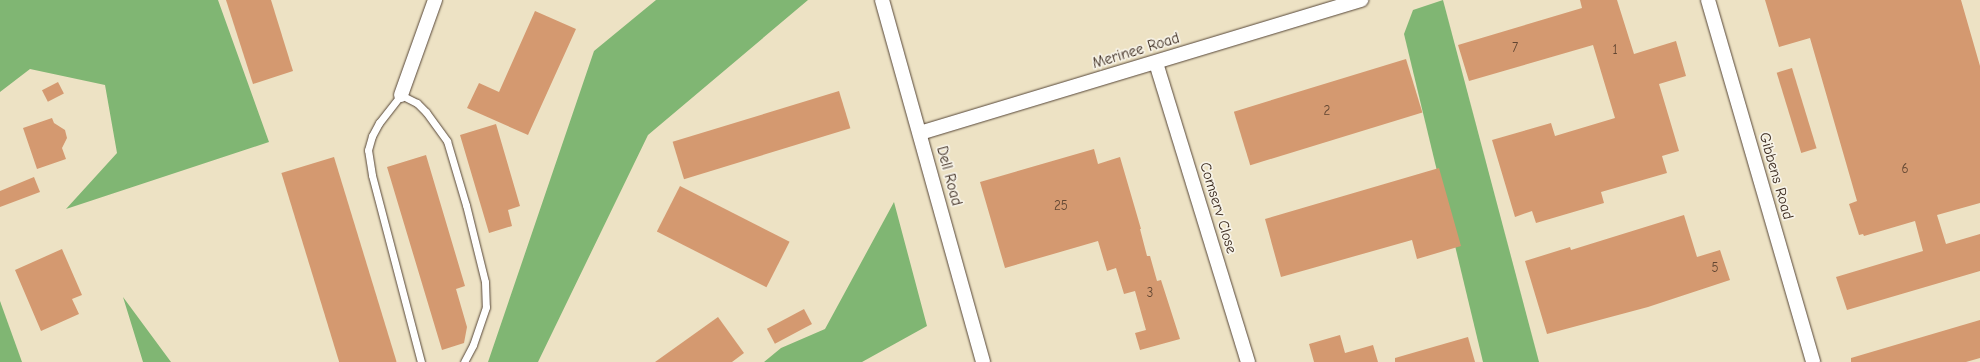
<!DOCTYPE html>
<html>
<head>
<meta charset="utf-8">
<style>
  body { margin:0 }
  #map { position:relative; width:1980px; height:362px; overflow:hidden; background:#ede2c4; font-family:"Comic Neue",sans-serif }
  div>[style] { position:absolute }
  .forest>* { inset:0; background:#80b673 }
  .building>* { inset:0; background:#d49970; transform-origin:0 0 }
  .roads { filter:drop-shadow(0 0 1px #564637) drop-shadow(0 0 1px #564637) }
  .lane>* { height:7px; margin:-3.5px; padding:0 3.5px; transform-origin:3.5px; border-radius:3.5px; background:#fff }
  .street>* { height:14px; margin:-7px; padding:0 7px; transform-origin:7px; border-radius:7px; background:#fff }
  span { translate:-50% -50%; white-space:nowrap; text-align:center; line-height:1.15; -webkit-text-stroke:3.5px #f7f3e8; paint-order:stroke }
  .number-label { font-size:13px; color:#614632 }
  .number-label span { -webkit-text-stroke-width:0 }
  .street-label { font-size:15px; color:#3b2a1e }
</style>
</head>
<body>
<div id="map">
  <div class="forest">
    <div style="clip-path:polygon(0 0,218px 0,269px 142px,66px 209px,117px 153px,105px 85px,30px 69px,0 92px)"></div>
    <div style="clip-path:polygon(656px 0,808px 0,648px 135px,538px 362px,488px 362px,594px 51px)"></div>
    <div style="clip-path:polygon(1443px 0,1539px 362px,1483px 362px,1404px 34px,1413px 10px)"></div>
    <div style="clip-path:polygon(894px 202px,927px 326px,862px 362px,764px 362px,781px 348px,825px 329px)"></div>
    <div style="clip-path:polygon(123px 297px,171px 362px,172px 362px,143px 362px)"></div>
    <div style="clip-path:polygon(0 301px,22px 362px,0 362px)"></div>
  </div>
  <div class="building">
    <div style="clip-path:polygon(226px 0,271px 0,293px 71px,253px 84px)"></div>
    <div style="clip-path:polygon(1580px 0,1617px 0,1634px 54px,1676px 41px,1686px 76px,1659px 84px,1679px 151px,1662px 156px,1667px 173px,1601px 192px,1604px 203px,1536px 223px,1532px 211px,1515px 217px,1492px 140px,1551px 123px,1555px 136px,1615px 118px,1593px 45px,1469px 81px,1458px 45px,1582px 8px)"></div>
    <div style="clip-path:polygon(1765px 0,1961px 0,1980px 66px,1980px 203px,1937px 215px,1946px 244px,1980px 234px,1980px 271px,1847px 310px,1836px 277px,1923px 251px,1915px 221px,1864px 236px,1863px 234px,1859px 235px,1849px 204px,1857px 201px,1810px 38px,1779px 47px)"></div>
    <div style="clip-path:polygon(535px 11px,576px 29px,528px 135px,467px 108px,479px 83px,499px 92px)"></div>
    <div style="left:1406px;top:59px;width:56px;height:180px;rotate:73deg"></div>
    <div style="left:1792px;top:68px;width:84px;height:16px;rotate:73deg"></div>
    <div style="left:58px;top:82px;width:13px;height:18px;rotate:63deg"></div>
    <div style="left:839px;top:91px;width:39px;height:174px;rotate:73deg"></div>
    <div style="clip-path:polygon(52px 118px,54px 123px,65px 130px,67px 138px,62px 148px,66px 159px,37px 169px,23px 128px)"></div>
    <div style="clip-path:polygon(496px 124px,520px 206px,508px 210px,512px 226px,489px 233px,460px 135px)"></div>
    <div style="clip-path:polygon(1094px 149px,1098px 164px,1120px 157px,1141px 229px,1140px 229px,1147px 256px,1150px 256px,1157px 281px,1161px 280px,1180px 339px,1140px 350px,1135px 333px,1146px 330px,1135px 291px,1124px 294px,1116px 268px,1107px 271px,1098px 241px,1005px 268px,980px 182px)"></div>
    <div style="clip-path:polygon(426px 155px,465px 286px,456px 289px,467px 327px,464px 343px,442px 350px,387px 167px)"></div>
    <div style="left:334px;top:157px;width:214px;height:55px;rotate:73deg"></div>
    <div style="clip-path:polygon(1439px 168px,1461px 246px,1417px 259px,1412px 240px,1281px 277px,1265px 219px)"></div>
    <div style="clip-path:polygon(34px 177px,40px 192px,0 207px,0 191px)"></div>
    <div style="left:680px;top:186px;width:123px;height:51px;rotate:27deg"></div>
    <div style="clip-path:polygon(1684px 215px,1697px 257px,1720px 250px,1730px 280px,1648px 307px,1547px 334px,1525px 261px,1570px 247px,1571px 250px)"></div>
    <div style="clip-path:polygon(62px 249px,82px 295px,72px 299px,79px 314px,41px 331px,15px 270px)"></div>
    <div style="left:804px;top:309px;width:17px;height:42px;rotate:62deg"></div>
    <div style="clip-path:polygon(718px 317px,744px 353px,732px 362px,655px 362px)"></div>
    <div style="clip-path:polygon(1980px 320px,1980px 358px,1966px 362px,1851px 362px,1851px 358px)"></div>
    <div style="clip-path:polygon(1340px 335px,1345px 353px,1373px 345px,1378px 362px,1314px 362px,1309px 344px)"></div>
    <div style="clip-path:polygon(1468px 337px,1475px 362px,1395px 362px,1395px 358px)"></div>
  </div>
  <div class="roads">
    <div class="lane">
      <div style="left:421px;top:362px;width:193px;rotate:-104.7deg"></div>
      <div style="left:372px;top:175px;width:25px;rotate:-99deg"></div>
      <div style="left:368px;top:150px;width:15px;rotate:-74deg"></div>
      <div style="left:372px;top:136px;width:15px;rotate:-62deg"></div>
      <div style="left:379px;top:123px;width:36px;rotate:-52deg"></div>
      <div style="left:401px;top:95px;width:18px;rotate:27deg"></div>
      <div style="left:417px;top:103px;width:13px;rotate:45deg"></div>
      <div style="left:426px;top:112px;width:36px;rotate:54deg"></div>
      <div style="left:447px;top:141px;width:67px;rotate:73.5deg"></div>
      <div style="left:466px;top:205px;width:79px;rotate:76.1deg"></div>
      <div style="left:485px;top:282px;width:25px;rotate:88deg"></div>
      <div style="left:486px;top:307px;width:40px;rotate:108.9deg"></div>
      <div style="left:473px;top:345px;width:19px;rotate:118deg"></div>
    </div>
    <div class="street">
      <div style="left:882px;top:0;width:376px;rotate:74.4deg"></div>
      <div style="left:1708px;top:0;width:377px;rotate:73.8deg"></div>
      <div style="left:1156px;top:63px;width:313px;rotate:72.9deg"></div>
      <div style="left:401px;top:95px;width:101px;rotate:-70.3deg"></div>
      <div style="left:920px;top:133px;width:461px;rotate:-16.8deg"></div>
    </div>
  </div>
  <div class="number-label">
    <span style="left:1515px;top:48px">7</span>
    <span style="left:1615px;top:50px">1</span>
    <span style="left:1327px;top:111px">2</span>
    <span style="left:1905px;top:169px">6</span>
    <span style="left:1061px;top:206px">25</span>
    <span style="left:1715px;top:268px">5</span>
    <span style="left:1150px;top:293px">3</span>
  </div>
  <div class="street-label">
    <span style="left:1136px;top:51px;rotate:-17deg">Merinee Road</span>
    <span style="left:949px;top:176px;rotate:75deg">Dell Road</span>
    <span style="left:1776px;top:176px;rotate:74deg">Gibbens Road</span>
    <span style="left:1218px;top:208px;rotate:73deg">Comserv Close</span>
  </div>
</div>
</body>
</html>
